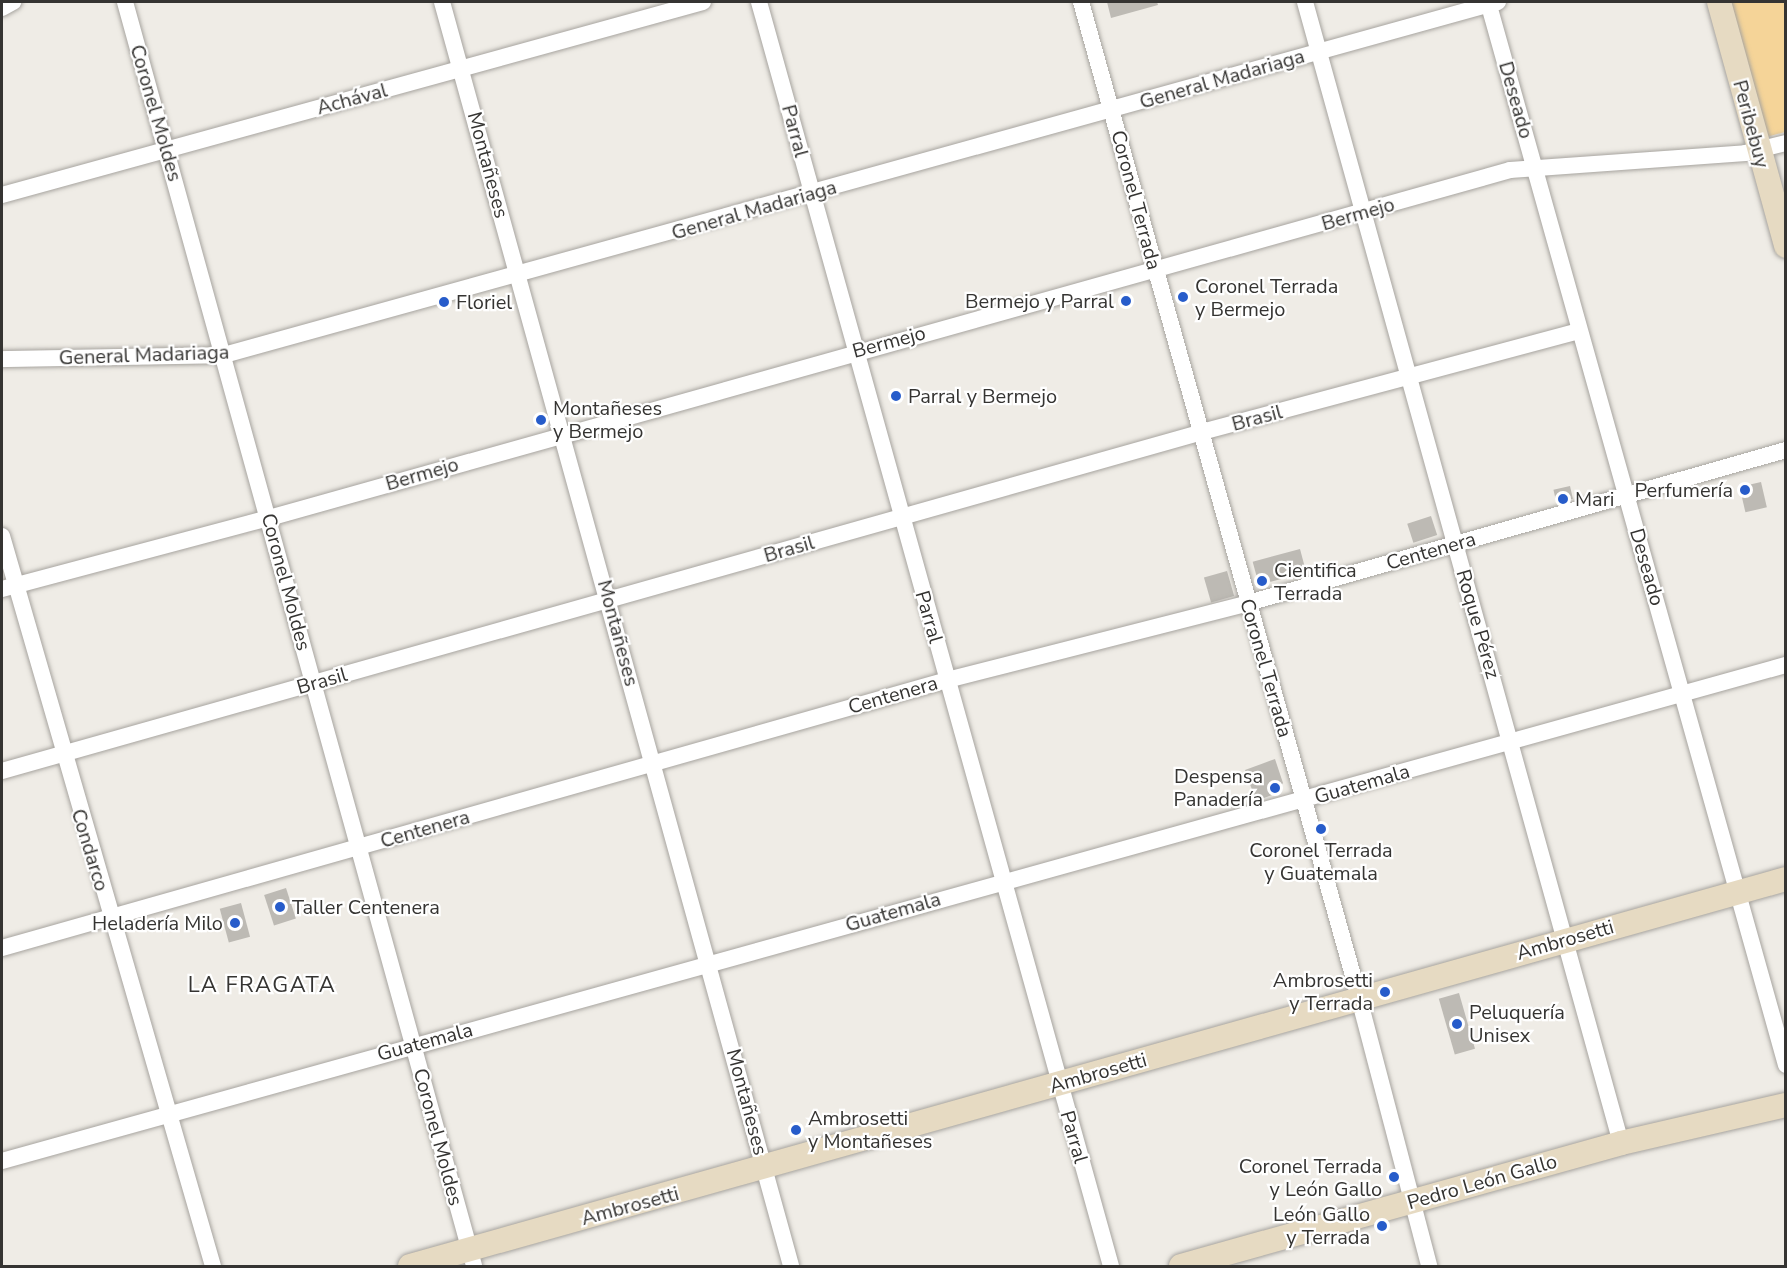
<!DOCTYPE html>
<html>
<head>
<meta charset="utf-8">
<style>
  body { margin:0 }
  #map { position:relative; width:1787px; height:1268px; overflow:hidden; background:#efece6; font-family:"Nunito Sans",sans-serif }
  div>[style] { position:absolute }
  .green>* { inset:0; background:#f5d498 }
  .building>* { inset:0; background:#bdbab4; transform-origin:0 0 }
  .roads { filter:drop-shadow(0 0 2px #a7a49f) drop-shadow(0 0 2px #a7a49f) }
  .street>* { height:16px; margin:-8px; padding:0 8px; transform-origin:8px; border-radius:8px; background:#fff }
  .secondary>* { height:24px; margin:-12px; padding:0 12px; transform-origin:12px; border-radius:12px; background:#e6dac2 }
  .dots>* { width:16px; height:16px; translate:-50% -50%; box-sizing:border-box; border:3px solid #fff; border-radius:50% }
  span { translate:-50% -50%; white-space:nowrap; text-align:center; line-height:1.15; -webkit-text-stroke:4.5px #fff; paint-order:stroke }
  .street-label { font-size:20px; color:#353432 }
  .poi-label { font-size:20px; color:#353432 }
  .left { translate:0 -50%; text-align:left }
  .right { translate:-100% -50%; text-align:right }
  .quarter-label { font-size:22px; color:#353432; letter-spacing:1.5px }
  .frame { position:absolute; inset:0; border:3px solid #353432; pointer-events:none }
</style>
</head>
<body>
<div id="map">
  <div class="green">
    <div style="clip-path:polygon(1728px 2px,1785px 2px,1785px 132px,1763px 138px)"></div>
  </div>
  <div class="building">
    <div style="clip-path:polygon(1107px 2px,1157px 2px,1158px 5px,1111px 18px)"></div>
    <div style="left:1761px;top:482px;width:26px;height:22px;rotate:77deg"></div>
    <div style="left:1570px;top:486px;width:13px;height:17px;rotate:77deg"></div>
    <div style="left:1431px;top:516px;width:20px;height:25px;rotate:72deg"></div>
    <div style="left:1300px;top:549px;width:24px;height:49px;rotate:75deg"></div>
    <div style="left:1227px;top:571px;width:26px;height:24px;rotate:74deg"></div>
    <div style="clip-path:polygon(1275px 759px,1283px 783px,1275px 794px,1256px 801px,1245px 770px)"></div>
    <div style="left:286px;top:888px;width:32px;height:23px;rotate:72deg"></div>
    <div style="left:241px;top:903px;width:35px;height:22px;rotate:75deg"></div>
    <div style="left:1459px;top:993px;width:58px;height:21px;rotate:74deg"></div>
  </div>
  <div class="roads">
    <div class="street">
      <div style="left:125px;top:2px;width:1311px;rotate:74.56deg"></div>
      <div style="left:442px;top:2px;width:1311px;rotate:74.56deg"></div>
      <div style="left:759px;top:2px;width:1312px;rotate:74.44deg"></div>
      <div style="left:1081px;top:2px;width:1019px;rotate:74.39deg"></div>
      <div style="left:1355px;top:983px;width:293px;rotate:75.3deg"></div>
      <div style="left:1305px;top:2px;width:1184px;rotate:74.52deg"></div>
      <div style="left:1488px;top:2px;width:1104px;rotate:74.34deg"></div>
      <div style="left:2px;top:8px;width:13px;rotate:-29deg"></div>
      <div style="left:2px;top:195px;width:727px;rotate:-15.39deg"></div>
      <div style="left:2px;top:359px;width:222px;rotate:-1deg"></div>
      <div style="left:224px;top:355px;width:1322px;rotate:-15.49deg"></div>
      <div style="left:2px;top:536px;width:760px;rotate:73.88deg"></div>
      <div style="left:2px;top:589px;width:276px;rotate:-14.9deg"></div>
      <div style="left:269px;top:518px;width:1289px;rotate:-15.66deg"></div>
      <div style="left:1510px;top:170px;width:236px;rotate:-4.1deg"></div>
      <div style="left:1745px;top:153px;width:42px;rotate:-13.7deg"></div>
      <div style="left:2px;top:771px;width:1247px;rotate:-15.77deg"></div>
      <div style="left:1202px;top:432px;width:389px;rotate:-15deg"></div>
      <div style="left:2px;top:948px;width:982px;rotate:-15.83deg"></div>
      <div style="left:947px;top:680px;width:311px;rotate:-14.3deg"></div>
      <div style="left:1248px;top:603px;width:559px;rotate:-15.88deg"></div>
      <div style="left:2px;top:1161px;width:1852px;rotate:-15.54deg"></div>
    </div>
    <div class="secondary">
      <div style="left:1719px;top:2px;width:253px;rotate:74.6deg"></div>
      <div style="left:410px;top:1266px;width:1429px;rotate:-15.71deg"></div>
      <div style="left:1181px;top:1266px;width:457px;rotate:-15.6deg"></div>
      <div style="left:1621px;top:1143px;width:169px;rotate:-13deg"></div>
    </div>
  </div>
  <div class="dots">
    <div style="left:1183px;top:297px;background:#275cca"></div>
    <div style="left:1126px;top:301px;background:#275cca"></div>
    <div style="left:444px;top:302px;background:#275cca"></div>
    <div style="left:896px;top:396px;background:#275cca"></div>
    <div style="left:541px;top:420px;background:#275cca"></div>
    <div style="left:1745px;top:490px;background:#275cca"></div>
    <div style="left:1563px;top:499px;background:#275cca"></div>
    <div style="left:1262px;top:581px;background:#275cca"></div>
    <div style="left:1275px;top:788px;background:#275cca"></div>
    <div style="left:1321px;top:829px;background:#275cca"></div>
    <div style="left:280px;top:907px;background:#275cca"></div>
    <div style="left:235px;top:923px;background:#275cca"></div>
    <div style="left:1385px;top:992px;background:#275cca"></div>
    <div style="left:1457px;top:1024px;background:#275cca"></div>
    <div style="left:796px;top:1130px;background:#275cca"></div>
    <div style="left:1394px;top:1177px;background:#275cca"></div>
    <div style="left:1382px;top:1226px;background:#275cca"></div>
  </div>
  <div class="street-label">
    <span style="left:1222px;top:79px;rotate:-16deg">General Madariaga</span>
    <span style="left:352px;top:99px;rotate:-15deg">Achával</span>
    <span style="left:1516px;top:100px;rotate:74deg">Deseado</span>
    <span style="left:156px;top:113px;rotate:74deg">Coronel Moldes</span>
    <span style="left:1751px;top:124px;rotate:75deg">Peribebuy</span>
    <span style="left:795px;top:131px;rotate:75deg">Parral</span>
    <span style="left:488px;top:165px;rotate:75deg">Montañeses</span>
    <span style="left:1136px;top:200px;rotate:75deg">Coronel Terrada</span>
    <span style="left:754px;top:210px;rotate:-16deg">General Madariaga</span>
    <span style="left:1358px;top:214px;rotate:-16deg">Bermejo</span>
    <span style="left:889px;top:342px;rotate:-15deg">Bermejo</span>
    <span style="left:144px;top:355px;rotate:-2deg">General Madariaga</span>
    <span style="left:1257px;top:418px;rotate:-15deg">Brasil</span>
    <span style="left:422px;top:474px;rotate:-16deg">Bermejo</span>
    <span style="left:789px;top:549px;rotate:-16deg">Brasil</span>
    <span style="left:1431px;top:551px;rotate:-16deg">Centenera</span>
    <span style="left:1647px;top:567px;rotate:74deg">Deseado</span>
    <span style="left:286px;top:582px;rotate:75deg">Coronel Moldes</span>
    <span style="left:929px;top:617px;rotate:74deg">Parral</span>
    <span style="left:1478px;top:624px;rotate:74deg">Roque Pérez</span>
    <span style="left:618px;top:633px;rotate:75deg">Montañeses</span>
    <span style="left:1266px;top:668px;rotate:74deg">Coronel Terrada</span>
    <span style="left:322px;top:681px;rotate:-16deg">Brasil</span>
    <span style="left:893px;top:695px;rotate:-16deg">Centenera</span>
    <span style="left:1362px;top:784px;rotate:-16deg">Guatemala</span>
    <span style="left:425px;top:829px;rotate:-16deg">Centenera</span>
    <span style="left:90px;top:850px;rotate:73deg">Condarco</span>
    <span style="left:893px;top:912px;rotate:-16deg">Guatemala</span>
    <span style="left:1565px;top:940px;rotate:-16deg">Ambrosetti</span>
    <span style="left:425px;top:1042px;rotate:-15deg">Guatemala</span>
    <span style="left:1098px;top:1073px;rotate:-16deg">Ambrosetti</span>
    <span style="left:747px;top:1102px;rotate:75deg">Montañeses</span>
    <span style="left:438px;top:1137px;rotate:75deg">Coronel Moldes</span>
    <span style="left:1074px;top:1137px;rotate:74deg">Parral</span>
    <span style="left:1482px;top:1182px;rotate:-16deg">Pedro León Gallo</span>
    <span style="left:630px;top:1206px;rotate:-15deg">Ambrosetti</span>
  </div>
  <div class="poi-label">
    <span class="left" style="left:1195px;top:298px">Coronel Terrada<br>y Bermejo</span>
    <span class="right" style="left:1114px;top:301px">Bermejo y Parral</span>
    <span class="left" style="left:456px;top:302px">Floriel</span>
    <span class="left" style="left:908px;top:396px">Parral y Bermejo</span>
    <span class="left" style="left:553px;top:420px">Montañeses<br>y Bermejo</span>
    <span class="right" style="left:1733px;top:490px">Perfumería</span>
    <span class="left" style="left:1575px;top:499px">Mari</span>
    <span class="left" style="left:1274px;top:582px">Cientifica<br>Terrada</span>
    <span class="right" style="left:1263px;top:788px">Despensa<br>Panadería</span>
    <span style="left:1321px;top:862px">Coronel Terrada<br>y Guatemala</span>
    <span class="left" style="left:292px;top:907px">Taller Centenera</span>
    <span class="right" style="left:223px;top:923px">Heladería Milo</span>
    <span class="right" style="left:1373px;top:992px">Ambrosetti<br>y Terrada</span>
    <span class="left" style="left:1469px;top:1024px">Peluquería<br>Unisex</span>
    <span class="left" style="left:808px;top:1130px">Ambrosetti<br>y Montañeses</span>
    <span class="right" style="left:1382px;top:1178px">Coronel Terrada<br>y León Gallo</span>
    <span class="right" style="left:1370px;top:1226px">León Gallo<br>y Terrada</span>
  </div>
  <div class="quarter-label">
    <span style="left:262px;top:986px">LA FRAGATA</span>
  </div>
  <div class="frame"></div>
</div>
</body>
</html>
